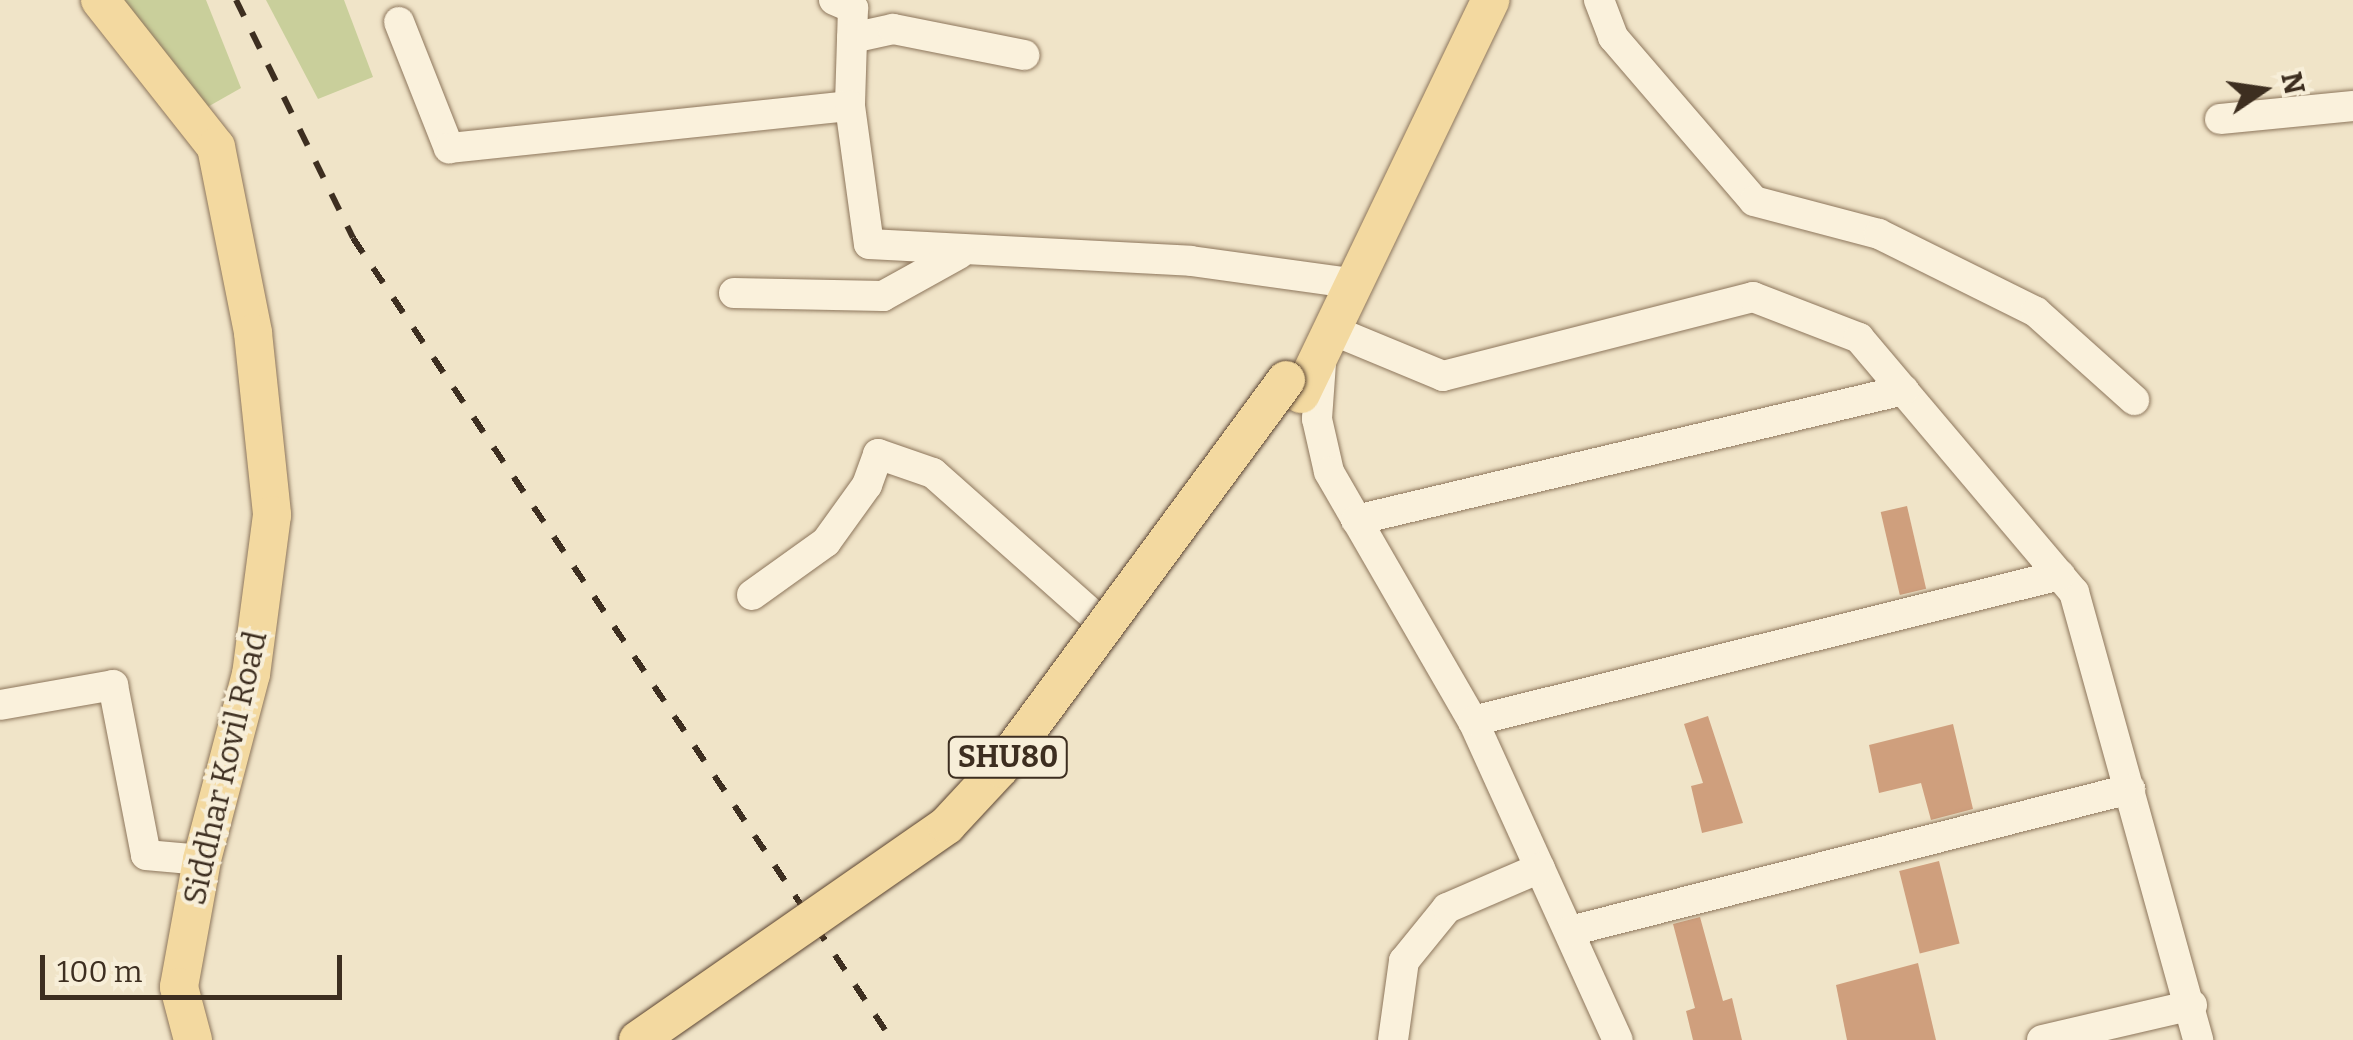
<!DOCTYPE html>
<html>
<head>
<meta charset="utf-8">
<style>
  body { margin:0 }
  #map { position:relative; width:2353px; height:1040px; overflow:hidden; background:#f0e4c8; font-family:Bitter,serif }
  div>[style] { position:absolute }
  .green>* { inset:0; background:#c9cf9b }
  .building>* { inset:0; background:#cf9f7d; transform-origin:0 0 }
  .roads { filter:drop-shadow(0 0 2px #8d765c) drop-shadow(0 0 2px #8d765c) }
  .minor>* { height:30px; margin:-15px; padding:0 15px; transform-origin:15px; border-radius:15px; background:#faf1dc }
  .major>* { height:38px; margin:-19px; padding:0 19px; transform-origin:19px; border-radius:19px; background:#f3d9a0 }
  .rail>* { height:6px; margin-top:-3px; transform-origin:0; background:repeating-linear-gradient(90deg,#3d2e20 0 18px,transparent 0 36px) }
  .bridges { filter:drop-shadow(0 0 2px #5b4430) drop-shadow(0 0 2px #5b4430) }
  .major-bridge>* { height:38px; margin:-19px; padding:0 19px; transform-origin:19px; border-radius:19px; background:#f3d9a0 }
  span { translate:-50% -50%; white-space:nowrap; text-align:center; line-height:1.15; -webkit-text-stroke:8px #f7eed8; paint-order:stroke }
  .shield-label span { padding:2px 8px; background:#f7eed8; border:2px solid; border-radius:8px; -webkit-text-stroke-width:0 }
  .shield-label { font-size:30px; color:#3d2e20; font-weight:700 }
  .street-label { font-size:32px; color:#3d2e20 }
  .north { position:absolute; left:2213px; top:40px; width:100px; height:100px; -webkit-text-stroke:8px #f7eed8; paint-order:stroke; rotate:77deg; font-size:28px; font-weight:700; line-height:40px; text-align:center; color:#3d2e20 }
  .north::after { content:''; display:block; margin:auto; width:35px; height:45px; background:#3d2e20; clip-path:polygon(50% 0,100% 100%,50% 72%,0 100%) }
  .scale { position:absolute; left:40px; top:955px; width:302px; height:45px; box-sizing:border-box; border:5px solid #3d2e20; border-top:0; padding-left:12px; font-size:30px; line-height:35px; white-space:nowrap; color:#3d2e20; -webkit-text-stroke:8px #f7eed8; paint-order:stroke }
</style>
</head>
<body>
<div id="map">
  <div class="green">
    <div style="clip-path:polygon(122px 0,206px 0,241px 88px,204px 109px)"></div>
    <div style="clip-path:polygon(266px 0,344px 0,373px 77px,318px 99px)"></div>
  </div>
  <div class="building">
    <div style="left:1907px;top:506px;width:85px;height:27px;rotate:77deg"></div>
    <div style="clip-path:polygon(1708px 716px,1743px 823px,1702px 833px,1691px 786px,1703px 783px,1684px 724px)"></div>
    <div style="clip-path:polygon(1953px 724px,1973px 809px,1931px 820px,1921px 783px,1879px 793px,1869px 745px)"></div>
    <div style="left:1939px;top:861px;width:85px;height:41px;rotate:76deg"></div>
    <div style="clip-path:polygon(1700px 917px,1723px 1001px,1732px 998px,1742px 1040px,1693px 1040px,1686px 1011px,1695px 1008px,1673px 924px)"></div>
    <div style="clip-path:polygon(1918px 963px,1936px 1040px,1847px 1040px,1836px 985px)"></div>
  </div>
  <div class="roads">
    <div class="minor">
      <div style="left:834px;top:0;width:21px;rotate:23deg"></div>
      <div style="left:853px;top:8px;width:98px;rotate:91.8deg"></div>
      <div style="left:1599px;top:0;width:40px;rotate:69deg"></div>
      <div style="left:1613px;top:37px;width:216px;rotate:49.3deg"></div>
      <div style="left:1754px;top:201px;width:129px;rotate:14.8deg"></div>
      <div style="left:1879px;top:234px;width:175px;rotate:26.4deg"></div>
      <div style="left:2036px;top:312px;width:132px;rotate:41.9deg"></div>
      <div style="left:399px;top:22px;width:136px;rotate:68.4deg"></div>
      <div style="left:449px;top:148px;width:403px;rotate:-6deg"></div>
      <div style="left:850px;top:106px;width:139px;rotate:82.2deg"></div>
      <div style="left:869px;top:244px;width:322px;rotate:3deg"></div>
      <div style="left:1191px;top:261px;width:167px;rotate:7.9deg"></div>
      <div style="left:852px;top:38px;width:42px;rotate:-12.4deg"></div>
      <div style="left:893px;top:29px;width:134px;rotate:11.2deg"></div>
      <div style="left:2220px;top:119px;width:134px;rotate:-5.6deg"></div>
      <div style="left:734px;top:293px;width:149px;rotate:1.2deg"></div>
      <div style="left:883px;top:296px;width:87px;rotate:-28.9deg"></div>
      <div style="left:1332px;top:330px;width:120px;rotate:22.5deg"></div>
      <div style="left:1443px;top:376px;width:320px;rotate:-14.3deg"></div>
      <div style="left:1753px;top:297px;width:114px;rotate:21.1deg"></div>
      <div style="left:1859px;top:338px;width:333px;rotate:49.8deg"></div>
      <div style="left:2074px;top:592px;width:465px;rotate:74.5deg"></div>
      <div style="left:1321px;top:363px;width:56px;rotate:94.1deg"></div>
      <div style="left:1317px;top:419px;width:54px;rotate:77.2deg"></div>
      <div style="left:1329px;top:472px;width:288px;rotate:60deg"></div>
      <div style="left:1473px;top:721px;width:350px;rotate:65.6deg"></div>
      <div style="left:1356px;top:520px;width:563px;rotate:-13.35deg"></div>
      <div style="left:752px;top:595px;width:91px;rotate:-35.6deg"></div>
      <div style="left:826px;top:542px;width:70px;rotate:-54.3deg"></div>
      <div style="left:867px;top:485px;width:33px;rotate:-70deg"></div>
      <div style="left:878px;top:454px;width:58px;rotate:19.1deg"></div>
      <div style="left:933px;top:473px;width:215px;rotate:41.6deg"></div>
      <div style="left:0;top:705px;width:115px;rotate:-10deg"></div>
      <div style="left:113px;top:685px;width:173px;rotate:79deg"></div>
      <div style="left:146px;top:855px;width:56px;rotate:5.1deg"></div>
      <div style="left:1473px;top:721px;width:605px;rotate:-13.97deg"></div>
      <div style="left:1570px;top:931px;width:578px;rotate:-14.23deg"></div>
      <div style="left:1393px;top:1040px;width:80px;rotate:-82.1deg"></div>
      <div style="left:1404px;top:961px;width:68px;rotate:-50.9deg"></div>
      <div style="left:1447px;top:908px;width:101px;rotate:-23.3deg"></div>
      <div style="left:2042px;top:1040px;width:154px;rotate:-13.1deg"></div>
    </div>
    <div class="major">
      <div style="left:100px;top:0;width:187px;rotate:51.7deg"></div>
      <div style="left:216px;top:147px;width:190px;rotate:78.7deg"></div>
      <div style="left:253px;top:333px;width:183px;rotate:84deg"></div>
      <div style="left:272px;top:515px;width:160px;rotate:97.5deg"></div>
      <div style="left:251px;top:674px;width:192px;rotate:104.8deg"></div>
      <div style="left:202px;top:860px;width:129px;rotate:100.3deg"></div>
      <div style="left:179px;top:987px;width:55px;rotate:75.2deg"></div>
      <div style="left:1301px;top:394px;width:437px;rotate:-64.3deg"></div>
    </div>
  </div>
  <div class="rail">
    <div style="left:236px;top:0;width:265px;rotate:63.8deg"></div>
    <div style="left:353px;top:238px;width:966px;rotate:56.1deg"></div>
  </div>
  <div class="bridges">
    <div class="major-bridge">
      <div style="left:638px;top:1040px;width:376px;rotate:-34.8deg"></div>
      <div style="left:947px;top:825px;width:78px;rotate:-47.1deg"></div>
      <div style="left:1000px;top:768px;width:482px;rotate:-53.6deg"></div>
    </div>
  </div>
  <div class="shield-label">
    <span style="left:1008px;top:757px">SHU80</span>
  </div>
  <div class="street-label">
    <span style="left:225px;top:768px;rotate:-77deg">Siddhar Kovil Road</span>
  </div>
  <div class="north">N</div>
  <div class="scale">100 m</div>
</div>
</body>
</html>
